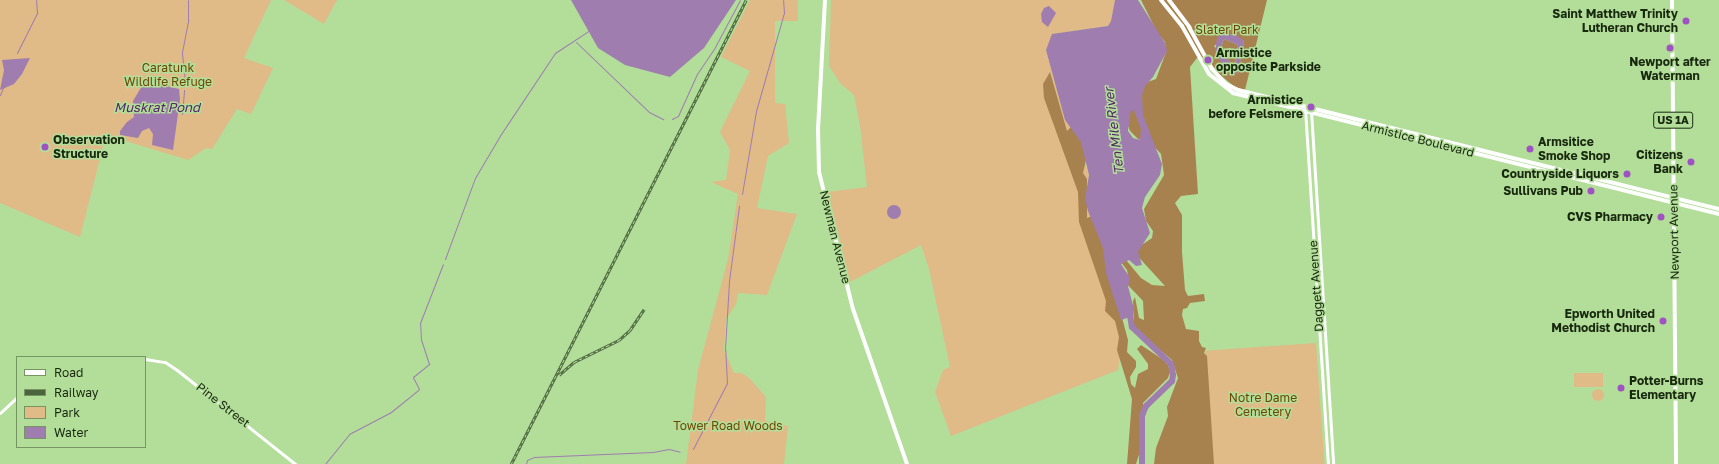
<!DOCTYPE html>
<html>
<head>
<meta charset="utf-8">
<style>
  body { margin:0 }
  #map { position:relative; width:1719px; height:464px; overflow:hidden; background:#b3de9a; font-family:"Golos Text",sans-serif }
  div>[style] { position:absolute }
  .green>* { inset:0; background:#e0ba87; transform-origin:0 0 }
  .round { border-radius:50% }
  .forest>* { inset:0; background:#a8824e }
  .water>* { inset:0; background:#9f7daf }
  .stream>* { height:1px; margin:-0.5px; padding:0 0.5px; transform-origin:0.5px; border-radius:0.5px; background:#9f7daf }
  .river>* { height:6px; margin:-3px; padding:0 3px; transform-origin:3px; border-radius:3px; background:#9f7daf }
  .minor>* { height:3px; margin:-1.5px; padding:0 1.5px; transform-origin:1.5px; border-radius:1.5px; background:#fff }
  .major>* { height:4px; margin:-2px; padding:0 2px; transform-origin:2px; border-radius:2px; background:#fff }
  .rail>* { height:2.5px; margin-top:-1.25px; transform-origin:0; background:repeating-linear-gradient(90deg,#b3de9a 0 3px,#4b643c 0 6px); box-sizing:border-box; border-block:1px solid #4b643c }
  .dots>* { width:11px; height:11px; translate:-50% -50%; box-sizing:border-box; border:2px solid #b3de9a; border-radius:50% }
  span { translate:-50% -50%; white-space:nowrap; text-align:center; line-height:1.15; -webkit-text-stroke:3px #b3de9a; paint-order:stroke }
  .shield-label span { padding:1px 3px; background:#b3de9a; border:1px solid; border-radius:3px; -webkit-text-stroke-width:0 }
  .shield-label { font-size:11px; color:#19290f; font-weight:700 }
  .poi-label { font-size:12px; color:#19290f; font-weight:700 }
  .right { translate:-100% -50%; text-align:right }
  .left { translate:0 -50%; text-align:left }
  .park-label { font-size:12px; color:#6d4701 }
  .street-label { font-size:12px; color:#19290f }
  .water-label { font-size:13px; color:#532766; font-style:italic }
  .legend { position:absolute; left:16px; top:356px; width:130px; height:92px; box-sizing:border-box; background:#b3de9a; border:1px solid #759662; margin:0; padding:5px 7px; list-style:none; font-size:12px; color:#19290f }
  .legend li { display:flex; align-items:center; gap:8px; height:20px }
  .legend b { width:20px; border:1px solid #759662 }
</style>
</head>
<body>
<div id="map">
  <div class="green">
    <div style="clip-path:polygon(0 0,271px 0,244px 58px,273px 68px,251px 114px,237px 109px,212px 149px,206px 148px,188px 160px,106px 135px,80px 237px,0 203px)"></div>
    <div style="clip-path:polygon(284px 0,337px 0,324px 24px)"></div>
    <div style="clip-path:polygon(750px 0,798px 0,798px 21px,775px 21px,775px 103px,785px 104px,789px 143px,768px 156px,757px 208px,797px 214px,767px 295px,738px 293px,736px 304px,726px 319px,724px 350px,734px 373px,742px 373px,750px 379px,766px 397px,765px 421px,788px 426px,784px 464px,686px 464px,698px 370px,728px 259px,738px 194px,711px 182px,726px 180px,730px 150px,720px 132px,750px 71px,721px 57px)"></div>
    <div style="clip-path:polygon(831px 0,1115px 0,1111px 21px,1108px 26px,1053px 34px,1046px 50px,1065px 120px,1077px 135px,1089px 175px,1085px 199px,1103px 248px,1106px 273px,1123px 335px,1118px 370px,951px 436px,935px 392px,943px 370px,950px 367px,929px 269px,921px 245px,850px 282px,828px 192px,867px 187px,860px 126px,854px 95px,840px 83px,829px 66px)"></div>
    <div style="left:1316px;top:343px;width:121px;height:111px;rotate:86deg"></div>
    <div style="left:1603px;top:373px;width:14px;height:29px;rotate:90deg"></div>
    <div class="round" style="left:1592px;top:389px;width:12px;height:12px"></div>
  </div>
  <div class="forest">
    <div style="clip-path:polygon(evenodd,1141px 0,1267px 0,1245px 90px,1235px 87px,1219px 74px,1206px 57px,1197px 58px,1190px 67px,1198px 194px,1181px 196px,1175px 203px,1182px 215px,1182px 252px,1185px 290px,1188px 296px,1204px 294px,1205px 301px,1190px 303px,1187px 308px,1183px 309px,1182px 315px,1186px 329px,1199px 331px,1199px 341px,1202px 347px,1206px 348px,1204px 353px,1207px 356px,1214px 464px,1154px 464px,1156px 448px,1168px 416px,1167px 407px,1178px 378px,1172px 360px,1134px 328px,1133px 301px,1135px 297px,1139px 318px,1144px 320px,1143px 301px,1125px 282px,1128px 276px,1127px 270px,1117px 257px,1126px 260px,1141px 278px,1152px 285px,1165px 286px,1133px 251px,1152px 238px,1153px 231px,1146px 221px,1144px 209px,1164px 175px,1161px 154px,1152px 144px,1138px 139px,1130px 131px,1128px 125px,1129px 111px,1142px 84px,1156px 79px,1166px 52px,1165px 42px,1157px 32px,1141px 0,1231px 34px,1244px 41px,1238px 74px,1235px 63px,1238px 45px,1224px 39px,1221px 48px,1235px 70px,1214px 46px,1231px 34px)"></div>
    <div style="clip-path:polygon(1050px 72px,1067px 131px,1075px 123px,1082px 122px,1086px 160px,1083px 173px,1087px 179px,1087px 218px,1092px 216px,1104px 250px,1128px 340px,1127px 352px,1136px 361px,1136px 367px,1130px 377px,1131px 384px,1135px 388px,1138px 374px,1148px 369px,1148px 364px,1137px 349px,1141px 345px,1162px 359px,1168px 365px,1170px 372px,1168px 378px,1143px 403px,1142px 445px,1136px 464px,1127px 464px,1132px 399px,1117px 350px,1119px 337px,1115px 321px,1105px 311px,1106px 301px,1079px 222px,1078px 192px,1044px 98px,1043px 84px)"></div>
  </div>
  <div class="water">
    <div style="clip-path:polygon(571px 0,736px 0,704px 48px,670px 77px,625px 65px,598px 48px)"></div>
    <div style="clip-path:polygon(evenodd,1115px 0,1138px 0,1165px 43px,1167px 51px,1153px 77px,1145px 86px,1142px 95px,1143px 115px,1162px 164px,1160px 175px,1145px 197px,1142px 208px,1150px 233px,1138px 252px,1142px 265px,1136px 266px,1129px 260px,1121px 264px,1130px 278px,1128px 286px,1134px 309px,1133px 316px,1121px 320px,1106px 273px,1103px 248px,1088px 211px,1085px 199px,1089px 175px,1081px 142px,1065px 120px,1046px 50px,1052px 34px,1108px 26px,1111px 21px,1115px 0,1131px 110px,1134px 111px,1141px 129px,1140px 140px,1133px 138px,1128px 131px,1131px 110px)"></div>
    <div style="clip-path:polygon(1049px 6px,1056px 13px,1048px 27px,1042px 22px,1041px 14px,1044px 8px)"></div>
    <div style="clip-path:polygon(1223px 33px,1238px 36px,1244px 41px,1238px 75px,1235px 63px,1238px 45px,1224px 39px,1221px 48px,1235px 70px,1236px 76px,1224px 67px,1215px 53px,1217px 38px)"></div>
    <div style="clip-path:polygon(30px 58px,22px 74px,14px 84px,0 90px,4px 70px,2px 60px)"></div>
    <div style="clip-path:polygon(145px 81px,179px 89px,180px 99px,173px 150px,152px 145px,153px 134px,149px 128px,142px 131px,138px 138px,120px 135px,120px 131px,127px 122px,134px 117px,133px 101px)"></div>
    <div class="round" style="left:887px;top:205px;width:14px;height:14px"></div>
  </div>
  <div class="stream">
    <div style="left:576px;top:42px;width:101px;rotate:43.8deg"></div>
    <div style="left:649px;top:112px;width:16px;rotate:27deg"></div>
    <div style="left:17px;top:53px;width:45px;rotate:-63.4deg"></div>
    <div style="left:37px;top:13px;width:13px;rotate:-94deg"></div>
    <div style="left:185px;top:82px;width:30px;rotate:-96deg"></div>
    <div style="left:182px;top:52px;width:33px;rotate:-79deg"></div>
    <div style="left:188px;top:20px;width:20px;rotate:-90deg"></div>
    <div style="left:0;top:95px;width:8px;rotate:-67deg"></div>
    <div style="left:182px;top:114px;width:24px;rotate:-85deg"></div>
    <div style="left:672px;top:119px;width:7px;rotate:-27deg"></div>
    <div style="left:678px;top:116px;width:46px;rotate:-65.7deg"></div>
    <div style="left:697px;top:74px;width:32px;rotate:-56deg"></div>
    <div style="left:715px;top:47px;width:53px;rotate:-62deg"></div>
    <div style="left:742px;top:194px;width:84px;rotate:-80.4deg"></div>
    <div style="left:756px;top:111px;width:102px;rotate:-74.1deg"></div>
    <div style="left:784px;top:13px;width:13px;rotate:-94deg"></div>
    <div style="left:445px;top:259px;width:86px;rotate:-69.7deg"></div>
    <div style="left:475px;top:178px;width:51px;rotate:-59.4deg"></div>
    <div style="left:501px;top:134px;width:97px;rotate:-56.3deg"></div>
    <div style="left:555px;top:53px;width:42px;rotate:-33.3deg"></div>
    <div style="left:693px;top:449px;width:74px;rotate:-62.7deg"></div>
    <div style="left:727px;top:383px;width:34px;rotate:-93deg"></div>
    <div style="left:725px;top:349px;width:68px;rotate:-86.6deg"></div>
    <div style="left:729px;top:281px;width:76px;rotate:-82.4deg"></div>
    <div style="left:325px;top:464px;width:38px;rotate:-51deg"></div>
    <div style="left:349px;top:434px;width:47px;rotate:-27.6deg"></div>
    <div style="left:391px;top:412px;width:36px;rotate:-39deg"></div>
    <div style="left:419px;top:389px;width:13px;rotate:-117deg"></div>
    <div style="left:413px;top:377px;width:21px;rotate:-39deg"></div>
    <div style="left:429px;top:364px;width:25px;rotate:-108deg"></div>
    <div style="left:421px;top:340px;width:17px;rotate:-93deg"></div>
    <div style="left:420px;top:323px;width:63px;rotate:-68.7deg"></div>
    <div style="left:526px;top:464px;width:4px;rotate:-76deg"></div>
    <div style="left:527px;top:460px;width:8px;rotate:-23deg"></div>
    <div style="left:534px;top:457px;width:119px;rotate:-2.4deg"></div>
    <div style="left:653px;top:452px;width:16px;rotate:-11deg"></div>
    <div style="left:669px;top:449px;width:11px;rotate:15deg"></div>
  </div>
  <div class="river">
    <div style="left:1129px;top:309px;width:18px;rotate:81deg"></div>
    <div style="left:1132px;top:327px;width:54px;rotate:43.5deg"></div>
    <div style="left:1171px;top:364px;width:11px;rotate:80deg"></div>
    <div style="left:1173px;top:375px;width:6px;rotate:99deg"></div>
    <div style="left:1172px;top:381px;width:36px;rotate:136deg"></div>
    <div style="left:1146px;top:406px;width:11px;rotate:112deg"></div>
    <div style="left:1142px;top:416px;width:48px;rotate:90deg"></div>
  </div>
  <div class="minor">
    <div style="left:1305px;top:109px;width:356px;rotate:86.3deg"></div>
    <div style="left:1311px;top:111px;width:354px;rotate:86.4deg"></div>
    <div style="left:145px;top:359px;width:20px;rotate:9deg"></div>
    <div style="left:165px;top:362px;width:14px;rotate:34deg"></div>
    <div style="left:177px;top:370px;width:151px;rotate:38.5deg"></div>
    <div style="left:0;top:413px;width:23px;rotate:-43deg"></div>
  </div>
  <div class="major">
    <div style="left:825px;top:0;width:128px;rotate:93.1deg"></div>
    <div style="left:818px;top:128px;width:44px;rotate:88.7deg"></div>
    <div style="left:819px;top:172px;width:141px;rotate:76.1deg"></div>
    <div style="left:853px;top:309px;width:164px;rotate:70.8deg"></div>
    <div style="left:1161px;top:0;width:33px;rotate:51deg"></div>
    <div style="left:1182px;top:26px;width:55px;rotate:60.6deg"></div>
    <div style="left:1209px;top:74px;width:31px;rotate:38deg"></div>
    <div style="left:1233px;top:93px;width:501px;rotate:13.98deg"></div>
    <div style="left:1169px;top:0;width:34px;rotate:53deg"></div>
    <div style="left:1189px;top:27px;width:48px;rotate:61.3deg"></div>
    <div style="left:1212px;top:69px;width:21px;rotate:47deg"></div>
    <div style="left:1226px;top:84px;width:13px;rotate:27deg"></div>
    <div style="left:1238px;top:90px;width:496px;rotate:13.9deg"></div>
    <div style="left:1672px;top:0;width:464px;rotate:89.5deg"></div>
  </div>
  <div class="rail">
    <div style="left:559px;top:375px;width:20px;rotate:-41deg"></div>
    <div style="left:574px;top:362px;width:50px;rotate:-26.1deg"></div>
    <div style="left:619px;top:340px;width:15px;rotate:-42deg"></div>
    <div style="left:630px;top:330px;width:25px;rotate:-56deg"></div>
    <div style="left:511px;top:464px;width:520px;rotate:-63.14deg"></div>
  </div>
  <div class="dots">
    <div style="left:1686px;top:21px;background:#a052c3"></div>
    <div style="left:1670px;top:48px;background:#a052c3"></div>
    <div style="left:1208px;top:60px;background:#a052c3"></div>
    <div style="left:1311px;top:107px;background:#a052c3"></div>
    <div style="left:45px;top:147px;background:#a052c3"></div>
    <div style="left:1530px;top:149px;background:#a052c3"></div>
    <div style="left:1691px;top:162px;background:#a052c3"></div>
    <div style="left:1627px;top:174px;background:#a052c3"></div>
    <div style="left:1591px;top:191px;background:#a052c3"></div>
    <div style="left:1661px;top:217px;background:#a052c3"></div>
    <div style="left:1663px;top:321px;background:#a052c3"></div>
    <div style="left:1621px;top:388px;background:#a052c3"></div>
  </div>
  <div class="shield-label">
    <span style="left:1673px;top:120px">US 1A</span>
  </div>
  <div class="poi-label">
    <span class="right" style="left:1678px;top:21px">Saint Matthew Trinity<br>Lutheran Church</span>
    <span class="left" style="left:1216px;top:60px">Armistice<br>opposite Parkside</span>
    <span style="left:1670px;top:69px">Newport after<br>Waterman</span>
    <span class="right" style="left:1303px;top:107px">Armistice<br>before Felsmere</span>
    <span class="left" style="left:53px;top:147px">Observation<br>Structure</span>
    <span class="left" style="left:1538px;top:149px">Armsitice<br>Smoke Shop</span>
    <span class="right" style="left:1683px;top:162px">Citizens<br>Bank</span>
    <span class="right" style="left:1619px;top:174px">Countryside Liquors</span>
    <span class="right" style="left:1583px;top:191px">Sullivans Pub</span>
    <span class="right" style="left:1653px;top:217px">CVS Pharmacy</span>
    <span class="right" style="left:1655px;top:321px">Epworth United<br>Methodist Church</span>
    <span class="left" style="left:1629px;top:388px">Potter-Burns<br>Elementary</span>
  </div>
  <div class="park-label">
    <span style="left:1227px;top:30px">Slater Park</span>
    <span style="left:168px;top:75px">Caratunk<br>Wildlife Refuge</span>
    <span style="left:1263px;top:405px">Notre Dame<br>Cemetery</span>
    <span style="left:728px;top:426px">Tower Road Woods</span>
  </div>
  <div class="street-label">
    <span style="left:1418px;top:139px;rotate:14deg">Armistice Boulevard</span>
    <span style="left:1674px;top:232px;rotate:-91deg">Newport Avenue</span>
    <span style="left:835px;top:237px;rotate:76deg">Newman Avenue</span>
    <span style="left:1316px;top:286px;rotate:-94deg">Daggett Avenue</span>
    <span style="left:223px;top:405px;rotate:38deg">Pine Street</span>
  </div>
  <div class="water-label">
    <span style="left:157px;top:107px">Muskrat Pond</span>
    <span style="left:1114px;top:131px;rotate:-97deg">Ten Mile River</span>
  </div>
  <ul class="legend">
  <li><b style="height:5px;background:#fff"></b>Road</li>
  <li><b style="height:5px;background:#4b643c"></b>Railway</li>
  <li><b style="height:11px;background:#e0ba87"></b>Park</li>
  <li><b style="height:11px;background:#9f7daf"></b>Water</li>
  </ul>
</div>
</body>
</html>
